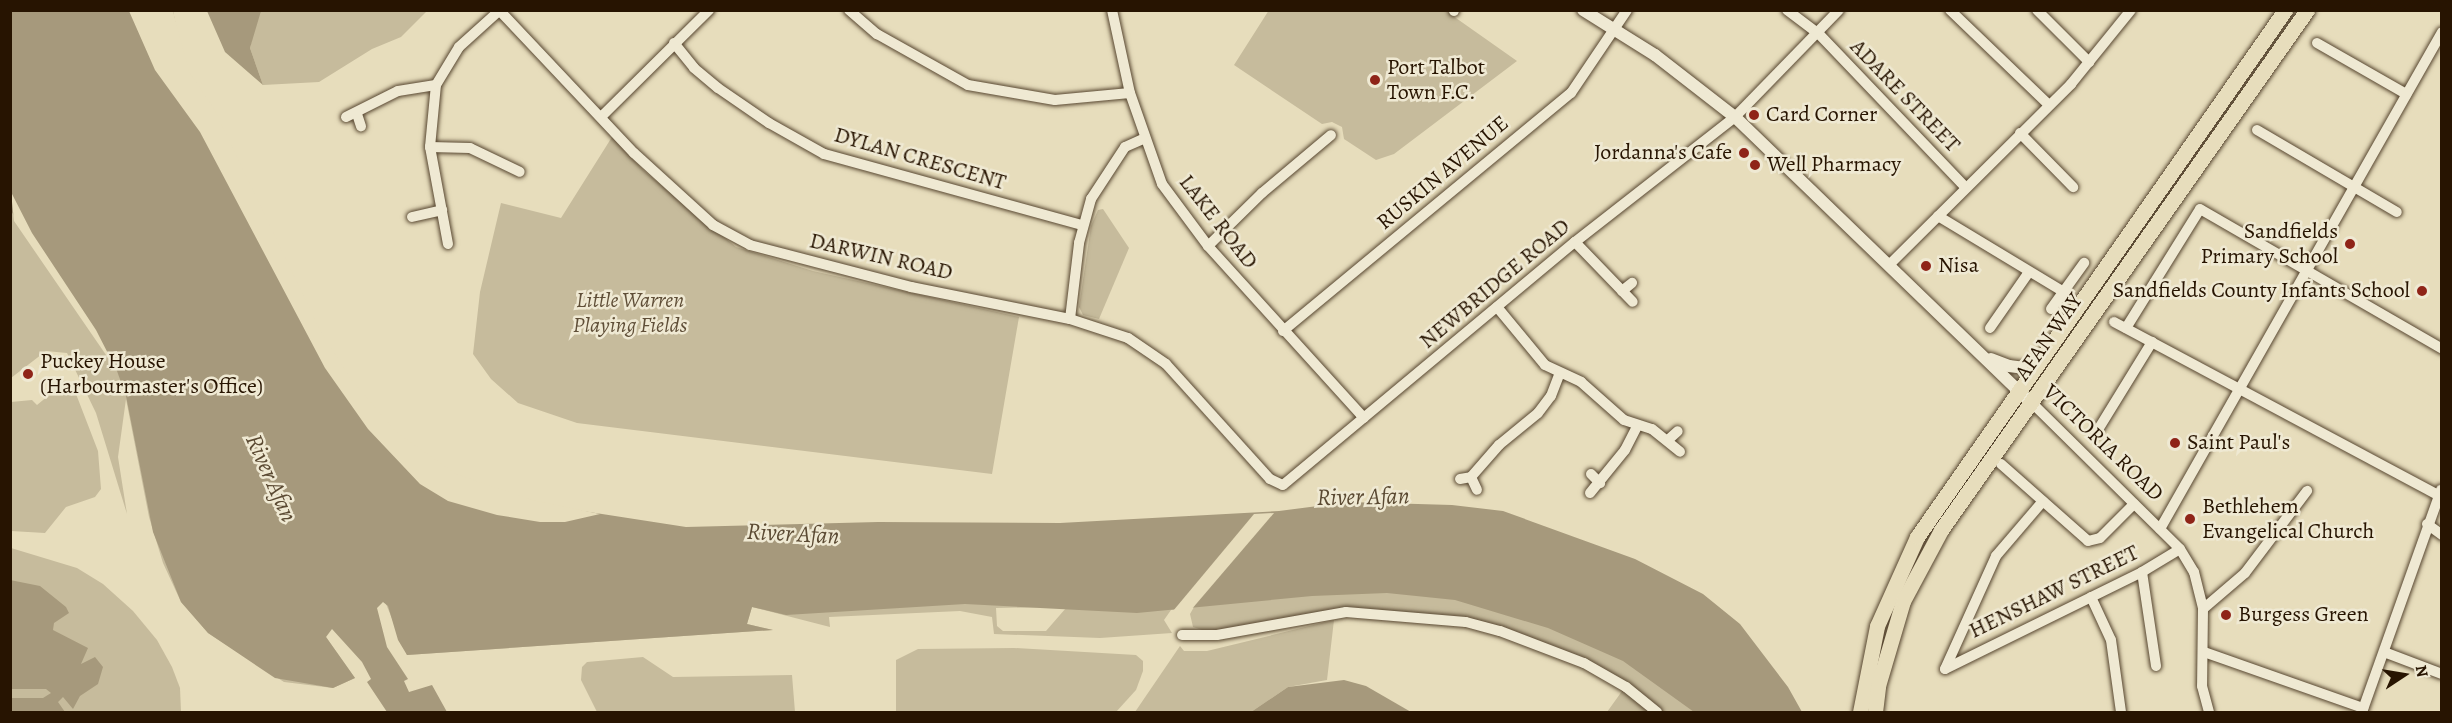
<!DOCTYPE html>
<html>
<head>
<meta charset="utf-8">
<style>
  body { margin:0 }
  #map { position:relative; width:2452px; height:723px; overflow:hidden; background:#e7ddbc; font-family:Alegreya,serif }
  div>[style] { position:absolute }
  .green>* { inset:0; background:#c6bb9c }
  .water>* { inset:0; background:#a6997c }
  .pier>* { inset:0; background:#e7ddbc }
  .roads { filter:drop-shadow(0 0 2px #574630) drop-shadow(0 0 2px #574630) }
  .minor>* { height:10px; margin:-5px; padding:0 5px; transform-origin:5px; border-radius:5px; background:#efe9d3 }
  .tertiary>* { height:12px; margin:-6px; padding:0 6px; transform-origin:6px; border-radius:6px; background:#efe9d3 }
  .primary>* { height:15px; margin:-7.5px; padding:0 7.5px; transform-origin:7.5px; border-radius:7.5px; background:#e7ddbc }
  .dots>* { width:16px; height:16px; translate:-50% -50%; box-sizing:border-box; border:3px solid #efe9d3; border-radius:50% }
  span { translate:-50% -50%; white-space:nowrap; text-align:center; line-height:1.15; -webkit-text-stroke:5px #efe9d3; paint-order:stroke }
  .poi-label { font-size:22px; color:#271401 }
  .left { translate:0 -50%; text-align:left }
  .right { translate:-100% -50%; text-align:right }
  .street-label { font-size:22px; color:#271401 }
  .park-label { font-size:22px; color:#5f4e37; font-style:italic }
  .water-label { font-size:24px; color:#5a4932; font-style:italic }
  .frame { position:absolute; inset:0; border:12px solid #271401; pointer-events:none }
  .north { position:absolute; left:2374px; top:645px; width:60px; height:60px; -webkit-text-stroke:4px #efe9d3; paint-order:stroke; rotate:78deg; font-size:16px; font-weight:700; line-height:24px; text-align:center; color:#271401 }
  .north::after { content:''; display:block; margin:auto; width:21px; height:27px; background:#271401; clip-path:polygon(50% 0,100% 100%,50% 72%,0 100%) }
</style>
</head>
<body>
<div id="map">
  <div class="green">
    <div style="clip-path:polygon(1269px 10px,1446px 11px,1517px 61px,1394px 154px,1376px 160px,1344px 139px,1342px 127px,1332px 122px,1322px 124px,1234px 65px)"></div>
    <div style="clip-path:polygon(258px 11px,427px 11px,401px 37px,372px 49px,319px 82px,263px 85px,250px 48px)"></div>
    <div style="clip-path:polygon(612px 137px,644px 171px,736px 247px,813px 271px,1019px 317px,992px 474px,577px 423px,518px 403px,491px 379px,473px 354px,480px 292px,501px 203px,561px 218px)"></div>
    <div style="clip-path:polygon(10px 157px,327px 631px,326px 637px,355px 678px,333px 688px,284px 682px,208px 633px,181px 602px,163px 563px,149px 517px,126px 399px,118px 457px,127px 514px,96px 413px,67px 353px,46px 351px,11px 378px)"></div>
    <div style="clip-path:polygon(1103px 209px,1129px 248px,1099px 319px,1083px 315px,1079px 307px,1091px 226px,1098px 210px)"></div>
    <div style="clip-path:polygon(55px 380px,69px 382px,76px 394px,98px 451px,101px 489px,95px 497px,66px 507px,45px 533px,11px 531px,11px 402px,32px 400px,37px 405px,60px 386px)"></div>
    <div style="clip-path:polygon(evenodd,1406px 529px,1720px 712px,1607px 712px,1625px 687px,1500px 631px,1346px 612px,1217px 635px,1193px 627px,1190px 614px,1194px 607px,1171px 610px,1164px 620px,1172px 633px,1100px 638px,994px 634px,992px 617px,960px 611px,829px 617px,830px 627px,752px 607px,747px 624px,773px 630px,407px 655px,386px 604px,1406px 529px,1052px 607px,1066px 608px,1046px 631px,1003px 631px,997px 626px,996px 608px,1052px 607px)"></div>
    <div style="clip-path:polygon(11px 548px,77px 568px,103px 584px,133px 611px,157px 640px,172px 667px,180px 688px,181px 712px,11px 712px)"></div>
    <div style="clip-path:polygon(1334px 620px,1327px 680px,1288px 687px,1251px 712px,1135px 712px,1180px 646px,1184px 651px,1207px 651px)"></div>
    <div style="clip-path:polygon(1014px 648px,1136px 655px,1143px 661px,1143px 671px,1136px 690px,1116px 712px,896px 712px,896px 660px,918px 649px)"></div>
    <div style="clip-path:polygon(643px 657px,673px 677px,792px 675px,795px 712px,597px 712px,581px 680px,582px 667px,587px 662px)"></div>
  </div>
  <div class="water">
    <div style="clip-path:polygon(10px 11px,173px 11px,186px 74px,317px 329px,347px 380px,394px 435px,455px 477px,531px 503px,686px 527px,878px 522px,1060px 523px,1279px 511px,1349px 502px,1452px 505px,1503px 511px,1635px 559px,1703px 594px,1740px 624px,1788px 687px,1802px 712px,1694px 712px,1623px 661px,1548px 628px,1455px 600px,1387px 593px,1312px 596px,1137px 613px,965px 604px,786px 615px,752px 607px,747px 624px,773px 630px,407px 655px,398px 640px,388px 606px,383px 602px,377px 608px,387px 647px,408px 679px,404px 681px,409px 692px,432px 685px,447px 712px,387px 712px,367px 682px,371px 679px,362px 662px,332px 629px,326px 637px,355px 678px,333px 688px,275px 678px,208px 633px,181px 602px,153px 532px,126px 396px,117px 371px,11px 211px)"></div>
    <div style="clip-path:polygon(207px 11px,261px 11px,250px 48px,263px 85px,225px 52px)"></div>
    <div style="clip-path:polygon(10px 580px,40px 586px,66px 607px,69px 613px,54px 623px,53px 630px,88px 648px,81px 664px,95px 657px,103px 667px,98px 684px,80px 696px,73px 709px,63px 697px,58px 702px,65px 712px,11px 712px,11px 698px,43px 698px,51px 693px,46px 689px,11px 689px)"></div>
    <div style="clip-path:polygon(1344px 680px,1366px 686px,1411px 712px,1251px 712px,1288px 687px)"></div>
  </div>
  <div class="pier">
    <div style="clip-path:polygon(129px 11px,173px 11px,189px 72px,213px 107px,319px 328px,350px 378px,396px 432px,456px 474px,532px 500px,600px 514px,565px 522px,540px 522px,497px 515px,448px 501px,420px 484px,368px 429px,325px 368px,200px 132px,155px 70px)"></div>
    <div style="clip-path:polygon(11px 192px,32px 233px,96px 330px,117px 371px,14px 221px)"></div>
    <div style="clip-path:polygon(1274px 513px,1191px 610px,1173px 611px,1254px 514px)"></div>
  </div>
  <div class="roads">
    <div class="minor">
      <div style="left:849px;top:10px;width:37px;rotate:41deg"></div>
      <div style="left:877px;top:34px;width:104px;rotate:29.3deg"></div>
      <div style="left:968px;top:85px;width:88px;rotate:9.8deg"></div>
      <div style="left:1055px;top:100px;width:75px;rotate:-5.3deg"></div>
      <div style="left:1112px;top:10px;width:85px;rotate:77.8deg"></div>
      <div style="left:1130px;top:93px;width:96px;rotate:70.6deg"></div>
      <div style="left:1162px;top:184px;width:77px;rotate:53.4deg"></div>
      <div style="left:1208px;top:246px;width:232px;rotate:47.8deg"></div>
      <div style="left:1787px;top:10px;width:39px;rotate:37deg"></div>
      <div style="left:1818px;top:33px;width:213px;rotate:46.3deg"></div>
      <div style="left:1950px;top:10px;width:137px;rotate:43.8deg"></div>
      <div style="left:2037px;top:10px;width:74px;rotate:45deg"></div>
      <div style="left:500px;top:11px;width:195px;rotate:46.7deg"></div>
      <div style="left:634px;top:153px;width:107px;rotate:42.3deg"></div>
      <div style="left:713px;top:225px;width:42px;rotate:28.4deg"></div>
      <div style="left:750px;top:245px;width:166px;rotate:14.6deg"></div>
      <div style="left:911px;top:287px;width:162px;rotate:11.4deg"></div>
      <div style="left:1070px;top:319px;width:61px;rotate:18.1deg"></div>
      <div style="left:1128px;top:338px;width:46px;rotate:34.4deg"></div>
      <div style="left:1166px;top:364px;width:155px;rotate:47.9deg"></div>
      <div style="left:1270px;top:479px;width:14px;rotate:25deg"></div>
      <div style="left:1283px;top:485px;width:380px;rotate:-39.8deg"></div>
      <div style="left:1575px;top:242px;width:203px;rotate:-38deg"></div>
      <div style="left:1735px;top:117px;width:149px;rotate:-45.8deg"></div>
      <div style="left:1454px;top:11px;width:1px;rotate:-90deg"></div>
      <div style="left:674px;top:43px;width:32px;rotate:51deg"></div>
      <div style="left:694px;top:68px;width:31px;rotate:40deg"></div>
      <div style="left:718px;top:88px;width:62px;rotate:34.5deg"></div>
      <div style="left:769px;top:123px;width:63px;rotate:29.4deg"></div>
      <div style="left:824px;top:154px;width:268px;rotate:15.4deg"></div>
      <div style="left:2317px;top:43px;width:103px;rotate:29.8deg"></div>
      <div style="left:357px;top:114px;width:13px;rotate:72deg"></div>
      <div style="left:602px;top:116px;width:151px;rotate:-44.7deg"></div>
      <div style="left:346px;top:117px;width:58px;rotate:-26.6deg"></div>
      <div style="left:398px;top:91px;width:38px;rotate:-9deg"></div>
      <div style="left:2257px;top:130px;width:162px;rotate:30.4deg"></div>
      <div style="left:2020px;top:133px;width:76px;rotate:45.5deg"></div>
      <div style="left:430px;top:147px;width:40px;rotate:1.4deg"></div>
      <div style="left:470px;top:148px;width:55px;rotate:25.6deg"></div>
      <div style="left:1938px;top:216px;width:147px;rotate:31.1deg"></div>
      <div style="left:412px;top:217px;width:31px;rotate:-13deg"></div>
      <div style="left:1575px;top:242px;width:83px;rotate:46deg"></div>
      <div style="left:448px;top:244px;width:99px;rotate:-100.5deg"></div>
      <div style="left:430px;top:147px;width:62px;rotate:-84.5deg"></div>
      <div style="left:436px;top:85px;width:44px;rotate:-58.8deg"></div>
      <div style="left:459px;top:47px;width:55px;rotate:-42.1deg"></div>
      <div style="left:1208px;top:246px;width:76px;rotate:-44.5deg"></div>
      <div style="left:1262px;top:193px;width:90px;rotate:-40deg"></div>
      <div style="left:1889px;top:265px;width:257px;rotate:-44.8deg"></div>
      <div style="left:2071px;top:84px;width:95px;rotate:-51deg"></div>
      <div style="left:1622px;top:291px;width:13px;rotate:-39deg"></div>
      <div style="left:1497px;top:307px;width:75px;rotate:50.4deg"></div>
      <div style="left:1545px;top:365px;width:40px;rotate:25deg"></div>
      <div style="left:1581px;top:382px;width:57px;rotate:41.5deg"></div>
      <div style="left:1624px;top:420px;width:29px;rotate:18deg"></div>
      <div style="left:1652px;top:429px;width:36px;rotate:39deg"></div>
      <div style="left:2051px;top:309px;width:57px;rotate:-54.3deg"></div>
      <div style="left:1070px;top:319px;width:77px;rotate:-83.2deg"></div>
      <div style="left:1079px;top:243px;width:46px;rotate:-74.7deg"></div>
      <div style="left:1091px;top:199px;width:62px;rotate:-56.8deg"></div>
      <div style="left:1125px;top:147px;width:20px;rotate:-24deg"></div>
      <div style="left:2114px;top:322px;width:367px;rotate:28.1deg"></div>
      <div style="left:1990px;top:328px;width:68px;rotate:-55.1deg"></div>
      <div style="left:2126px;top:328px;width:140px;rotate:-58.1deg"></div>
      <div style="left:2200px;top:209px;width:280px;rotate:30deg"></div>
      <div style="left:1283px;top:331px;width:374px;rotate:-39.6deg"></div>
      <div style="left:1571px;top:93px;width:100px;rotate:-56deg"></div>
      <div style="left:2031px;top:402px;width:209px;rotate:44.6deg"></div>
      <div style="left:2180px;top:549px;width:27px;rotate:59deg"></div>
      <div style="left:2194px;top:572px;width:38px;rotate:76deg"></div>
      <div style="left:2203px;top:609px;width:77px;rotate:90.7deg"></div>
      <div style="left:2202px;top:686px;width:27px;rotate:75deg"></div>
      <div style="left:2096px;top:433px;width:107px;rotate:-58.4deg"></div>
      <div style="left:1668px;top:440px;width:13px;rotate:-42deg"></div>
      <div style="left:2001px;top:464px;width:116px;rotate:41.5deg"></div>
      <div style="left:2088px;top:541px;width:12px;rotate:-14deg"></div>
      <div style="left:2100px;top:538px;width:48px;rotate:-45deg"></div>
      <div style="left:1591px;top:474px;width:13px;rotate:45deg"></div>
      <div style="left:1471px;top:477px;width:14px;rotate:65deg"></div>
      <div style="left:1460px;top:479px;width:11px;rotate:-10deg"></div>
      <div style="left:1471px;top:477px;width:43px;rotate:-48.8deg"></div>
      <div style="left:1499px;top:445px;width:50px;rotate:-39.4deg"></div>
      <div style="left:1538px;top:413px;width:21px;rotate:-53deg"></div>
      <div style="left:1551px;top:396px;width:25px;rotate:-69deg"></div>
      <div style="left:1590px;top:493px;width:55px;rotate:-50.9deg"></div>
      <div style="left:1625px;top:450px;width:27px;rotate:-63deg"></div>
      <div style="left:2427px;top:524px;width:19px;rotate:36deg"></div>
      <div style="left:2160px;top:529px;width:571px;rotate:-60.43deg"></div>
      <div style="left:2142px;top:572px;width:95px;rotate:81.5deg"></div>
      <div style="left:2091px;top:597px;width:47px;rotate:65.1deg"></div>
      <div style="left:2111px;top:640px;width:73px;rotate:82.1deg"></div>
      <div style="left:2203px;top:609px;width:55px;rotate:-40.6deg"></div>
      <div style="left:2245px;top:573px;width:103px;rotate:-52.9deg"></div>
      <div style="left:1182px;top:635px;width:35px"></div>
      <div style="left:1217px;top:635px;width:131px;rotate:-10.1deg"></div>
      <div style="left:1346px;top:612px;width:120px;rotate:4.8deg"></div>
      <div style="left:1466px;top:622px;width:35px;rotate:15deg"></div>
      <div style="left:1500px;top:631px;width:90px;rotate:20.9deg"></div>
      <div style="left:1584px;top:663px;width:48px;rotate:29.7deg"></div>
      <div style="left:1626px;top:687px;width:40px;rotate:39deg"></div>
      <div style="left:2204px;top:652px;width:169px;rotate:19.4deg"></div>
      <div style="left:2384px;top:652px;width:62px;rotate:20.8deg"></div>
      <div style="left:1945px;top:669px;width:220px;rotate:-26.2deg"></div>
      <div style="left:2142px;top:572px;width:44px;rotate:-31.2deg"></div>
      <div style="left:1945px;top:669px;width:124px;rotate:-65.7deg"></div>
      <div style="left:1996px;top:556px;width:72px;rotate:-49.5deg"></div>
      <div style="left:2362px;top:712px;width:236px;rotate:-70.4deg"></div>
    </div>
    <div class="tertiary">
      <div style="left:1583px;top:10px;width:85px;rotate:32deg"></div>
      <div style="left:1655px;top:55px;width:101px;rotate:37.8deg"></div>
      <div style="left:1735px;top:117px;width:403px;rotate:44deg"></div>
      <div style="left:1991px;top:359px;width:19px;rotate:21deg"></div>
      <div style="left:2009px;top:366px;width:24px;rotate:7deg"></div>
    </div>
    <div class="primary">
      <div style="left:1860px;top:712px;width:88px;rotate:-78.8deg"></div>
      <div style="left:1877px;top:626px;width:98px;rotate:-65.8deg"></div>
      <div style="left:1917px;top:537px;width:643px;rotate:-55.07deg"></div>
      <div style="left:1875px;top:712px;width:26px;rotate:-83deg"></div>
      <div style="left:1878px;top:686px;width:89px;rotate:-73.6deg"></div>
      <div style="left:1903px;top:601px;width:81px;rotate:-61.8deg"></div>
      <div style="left:1941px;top:530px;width:636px;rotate:-54.86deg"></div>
    </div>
  </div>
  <div class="dots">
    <div style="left:1375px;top:80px;background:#8f2418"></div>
    <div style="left:1754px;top:115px;background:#8f2418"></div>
    <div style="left:1744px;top:153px;background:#8f2418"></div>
    <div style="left:1755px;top:165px;background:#8f2418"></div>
    <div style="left:2350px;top:244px;background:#8f2418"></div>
    <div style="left:1926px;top:266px;background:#8f2418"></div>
    <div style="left:2422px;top:291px;background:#8f2418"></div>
    <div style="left:28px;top:374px;background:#8f2418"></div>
    <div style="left:2175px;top:443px;background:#8f2418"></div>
    <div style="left:2190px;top:519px;background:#8f2418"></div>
    <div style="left:2226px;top:615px;background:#8f2418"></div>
  </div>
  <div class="poi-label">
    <span class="left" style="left:1387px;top:80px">Port Talbot<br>Town F.C.</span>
    <span class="left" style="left:1766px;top:115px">Card Corner</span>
    <span class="right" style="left:1732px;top:153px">Jordanna's Cafe</span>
    <span class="left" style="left:1767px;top:165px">Well Pharmacy</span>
    <span class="right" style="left:2338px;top:244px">Sandfields<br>Primary School</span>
    <span class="left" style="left:1938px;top:266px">Nisa</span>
    <span class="right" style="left:2410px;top:291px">Sandfields County Infants School</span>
    <span class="left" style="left:40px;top:374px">Puckey House<br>(Harbourmaster's Office)</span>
    <span class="left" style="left:2187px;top:443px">Saint Paul's</span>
    <span class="left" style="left:2202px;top:519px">Bethlehem<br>Evangelical Church</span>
    <span class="left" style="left:2238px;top:615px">Burgess Green</span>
  </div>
  <div class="street-label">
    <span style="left:1905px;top:96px;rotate:46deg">ADARE STREET</span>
    <span style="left:920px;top:159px;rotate:16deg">DYLAN CRESCENT</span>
    <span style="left:1443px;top:173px;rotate:-40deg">RUSKIN AVENUE</span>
    <span style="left:1218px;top:222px;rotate:52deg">LAKE ROAD</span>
    <span style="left:881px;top:257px;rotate:13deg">DARWIN ROAD</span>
    <span style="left:1495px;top:284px;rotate:-40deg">NEWBRIDGE ROAD</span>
    <span style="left:2049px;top:337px;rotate:-55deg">AFAN WAY</span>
    <span style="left:2103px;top:443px;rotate:44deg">VICTORIA ROAD</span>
    <span style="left:2054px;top:592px;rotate:-26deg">HENSHAW STREET</span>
  </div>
  <div class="park-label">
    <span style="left:630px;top:313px">Little Warren<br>Playing Fields</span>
  </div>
  <div class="water-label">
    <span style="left:271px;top:478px;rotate:66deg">River Afan</span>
    <span style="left:1363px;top:497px;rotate:-1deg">River Afan</span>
    <span style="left:793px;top:534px;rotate:3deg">River Afan</span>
  </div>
  <div class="frame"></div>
  <div class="north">N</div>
</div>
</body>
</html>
